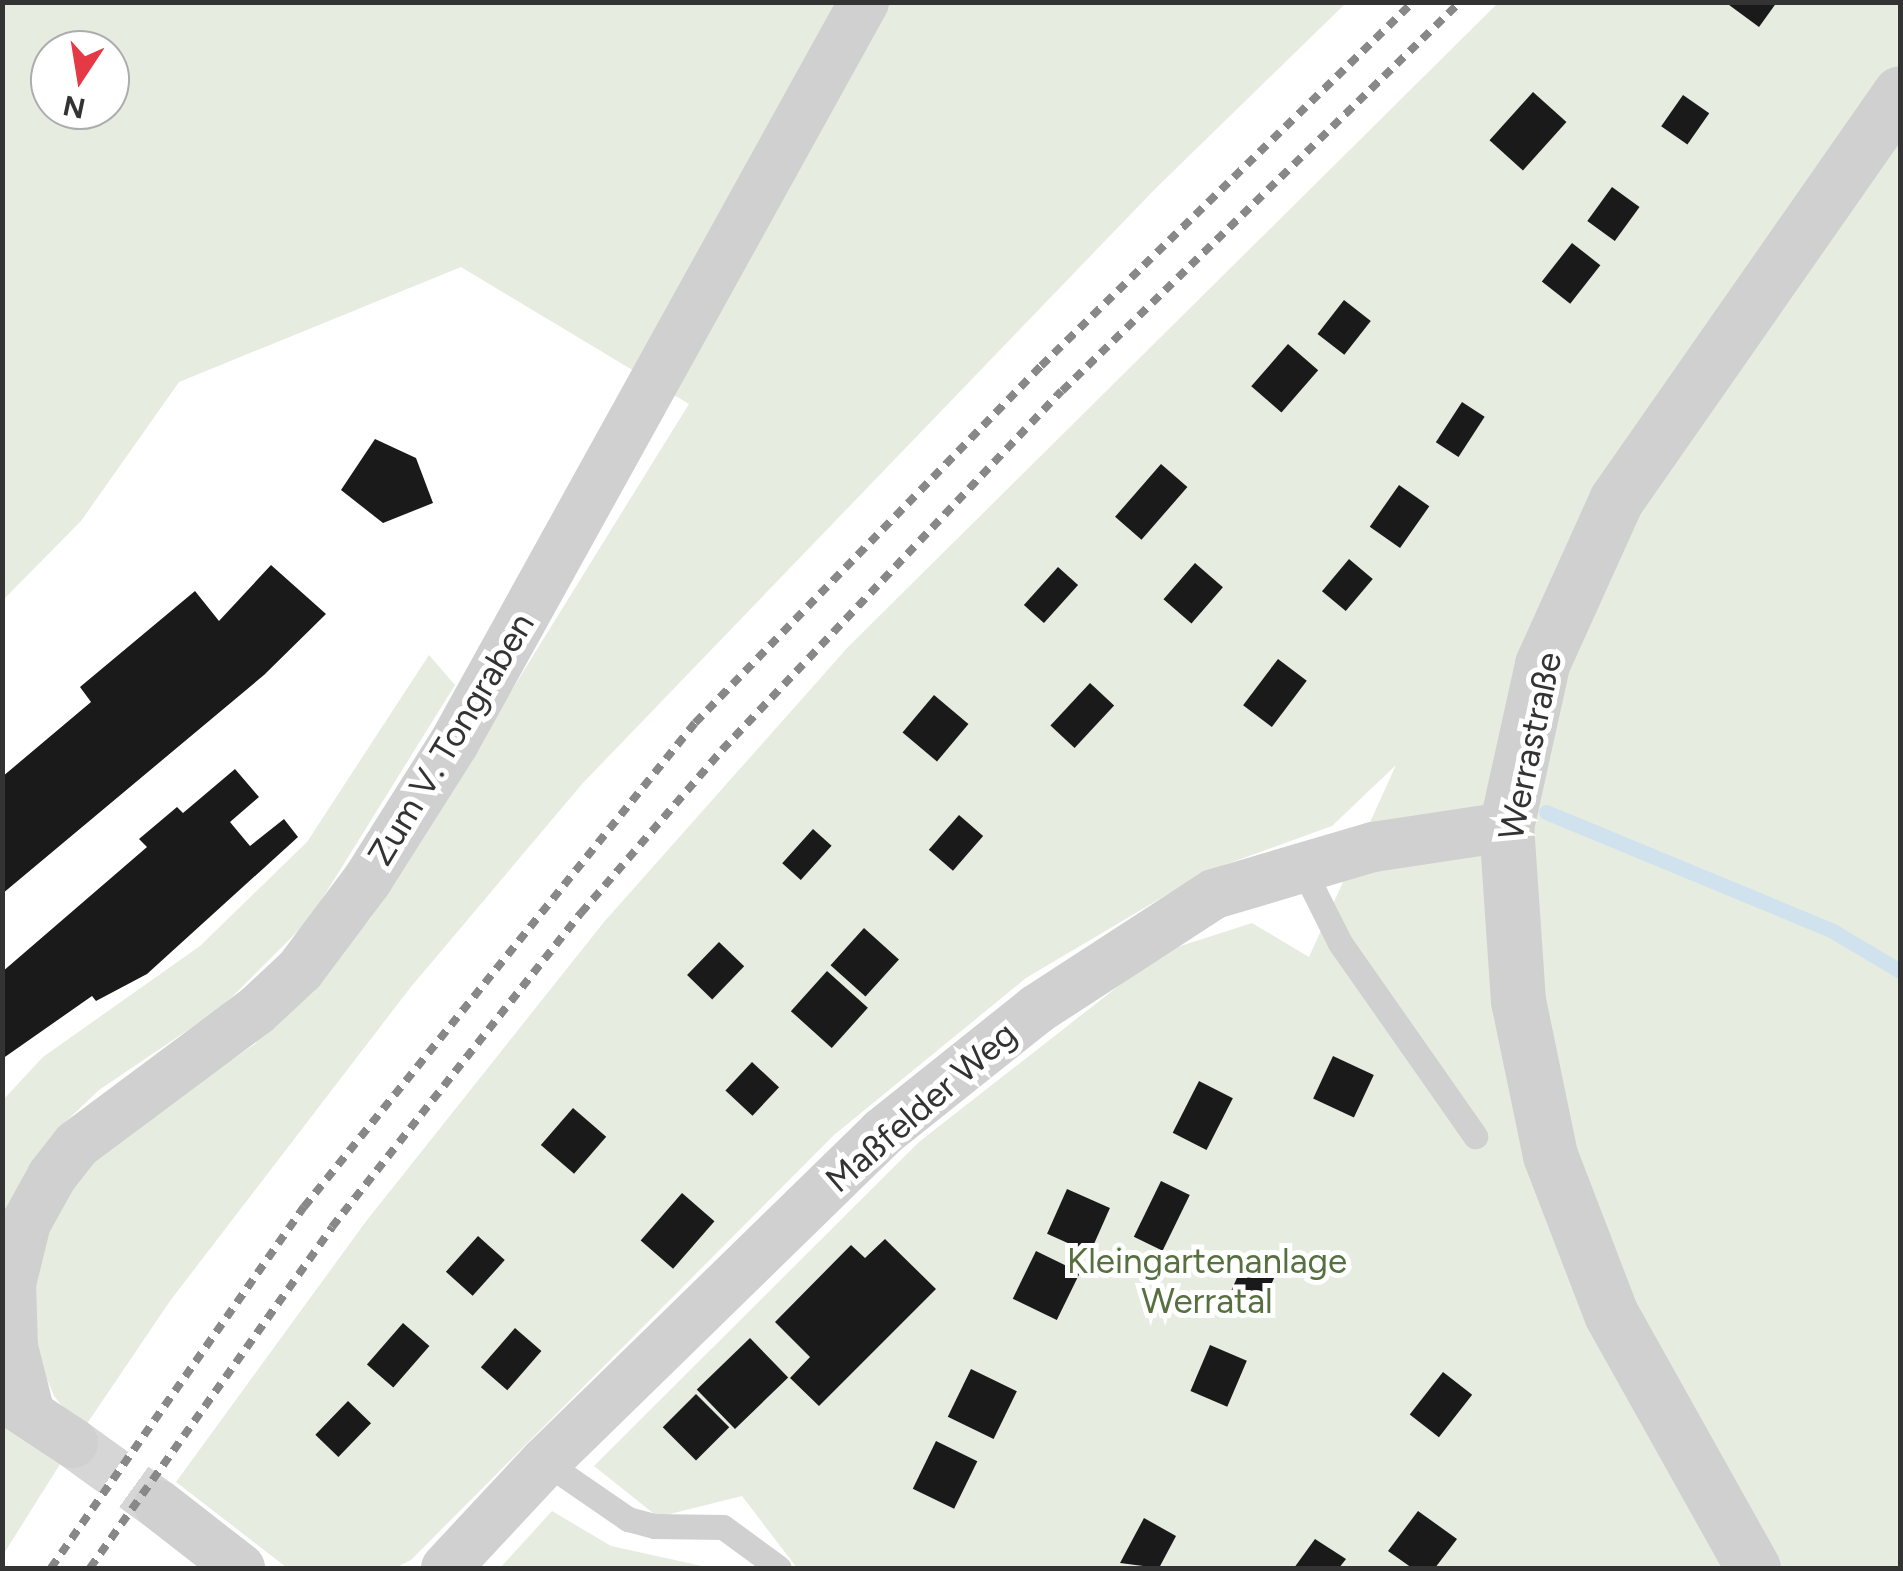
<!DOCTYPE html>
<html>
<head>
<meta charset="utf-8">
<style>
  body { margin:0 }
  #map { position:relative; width:1903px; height:1571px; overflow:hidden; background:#fff; font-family:Figtree,sans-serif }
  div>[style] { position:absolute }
  .green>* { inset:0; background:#e6ecdf }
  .stream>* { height:15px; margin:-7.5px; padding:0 7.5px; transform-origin:7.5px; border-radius:7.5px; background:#cfe2ee }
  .building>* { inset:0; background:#1a1a1a; transform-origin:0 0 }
  .minor-tunnel>* { height:50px; margin-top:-25px; transform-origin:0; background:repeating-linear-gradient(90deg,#d6d6d6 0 50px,transparent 0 75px) }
  .service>* { height:25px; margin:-12.5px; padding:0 12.5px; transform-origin:12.5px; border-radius:12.5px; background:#d0d0d0 }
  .minor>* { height:50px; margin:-25px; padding:0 25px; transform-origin:25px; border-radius:25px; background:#d0d0d0 }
  .tertiary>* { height:55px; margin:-27.5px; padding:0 27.5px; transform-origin:27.5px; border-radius:27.5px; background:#d0d0d0 }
  .rail>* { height:8px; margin-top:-4px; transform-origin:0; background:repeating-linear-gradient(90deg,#888 0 10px,transparent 0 18px) }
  span { translate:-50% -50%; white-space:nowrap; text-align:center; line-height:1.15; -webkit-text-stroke:10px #fff; paint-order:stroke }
  .street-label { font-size:35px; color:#333 }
  .park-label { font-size:35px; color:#56703f }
  .frame { position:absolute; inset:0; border:5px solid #333; pointer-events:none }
  .north { position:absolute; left:30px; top:30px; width:100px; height:100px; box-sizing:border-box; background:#fff; border:2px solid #adadad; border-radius:50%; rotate:192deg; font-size:28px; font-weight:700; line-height:40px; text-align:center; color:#333 }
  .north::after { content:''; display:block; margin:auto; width:35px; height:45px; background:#e63946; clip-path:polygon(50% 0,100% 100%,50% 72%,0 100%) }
</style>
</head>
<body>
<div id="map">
  <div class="green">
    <div style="clip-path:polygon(evenodd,3px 3px,1346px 3px,1155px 189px,582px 784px,410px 988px,170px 1301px,82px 1431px,54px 1396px,36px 1353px,34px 1273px,44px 1231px,88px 1158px,255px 1044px,370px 919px,689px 404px,461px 267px,179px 382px,81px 521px,3px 600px,3px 3px,50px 50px,110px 50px,110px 110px,50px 110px,50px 50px)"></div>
    <div style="clip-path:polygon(1498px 3px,1900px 3px,1900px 1568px,797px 1568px,742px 1496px,658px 1517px,594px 1466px,919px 1142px,1162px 952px,1252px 923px,1309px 957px,1396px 765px,1332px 826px,1205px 872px,1026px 978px,834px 1135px,411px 1560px,395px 1568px,286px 1567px,176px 1482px,367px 1220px,604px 922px,848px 647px)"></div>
    <div style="clip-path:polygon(429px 655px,455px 685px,309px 920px,222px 1007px,99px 1090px,56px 1131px,3px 1226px,3px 1100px,43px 1057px,200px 946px,307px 842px)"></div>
    <div style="clip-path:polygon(3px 1419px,62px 1461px,3px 1555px)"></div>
    <div style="clip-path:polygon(552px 1511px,611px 1546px,711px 1568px,500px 1568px)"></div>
  </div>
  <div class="stream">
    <div style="left:1546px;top:812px;width:308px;rotate:22.5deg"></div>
    <div style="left:1831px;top:930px;width:80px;rotate:30.7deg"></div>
  </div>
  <div class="building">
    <div style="clip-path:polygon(1725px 2px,1777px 2px,1759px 27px)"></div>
    <div style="left:1533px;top:92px;width:45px;height:65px;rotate:42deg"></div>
    <div style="left:1683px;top:95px;width:32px;height:38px;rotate:35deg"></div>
    <div style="left:1612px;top:187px;width:34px;height:42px;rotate:36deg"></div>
    <div style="left:1572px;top:243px;width:36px;height:49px;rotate:38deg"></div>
    <div style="left:1344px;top:300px;width:34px;height:43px;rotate:38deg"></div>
    <div style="left:1288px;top:344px;width:40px;height:56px;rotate:41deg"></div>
    <div style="left:1462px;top:402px;width:27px;height:48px;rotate:33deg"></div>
    <div style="clip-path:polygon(375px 439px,416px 458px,433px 503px,383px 523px,341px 490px)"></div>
    <div style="left:1161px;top:464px;width:35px;height:70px;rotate:41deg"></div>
    <div style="left:1399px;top:485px;width:37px;height:51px;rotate:35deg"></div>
    <div style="left:1349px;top:559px;width:31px;height:42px;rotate:40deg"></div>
    <div style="left:1195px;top:563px;width:37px;height:48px;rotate:41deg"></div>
    <div style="clip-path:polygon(271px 565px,326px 614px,264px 675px,2px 894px,2px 777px,91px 702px,80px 687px,195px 591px,219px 621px)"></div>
    <div style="left:1058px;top:567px;width:27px;height:51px;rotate:42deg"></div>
    <div style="left:1278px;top:659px;width:36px;height:58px;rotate:37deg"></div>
    <div style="left:1090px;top:683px;width:33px;height:58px;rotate:43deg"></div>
    <div style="left:934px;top:695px;width:45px;height:49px;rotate:40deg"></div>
    <div style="clip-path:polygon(235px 769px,259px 797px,230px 822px,250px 846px,284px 819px,298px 837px,147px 974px,96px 1001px,92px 996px,2px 1059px,2px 972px,147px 847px,139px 839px,177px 807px,183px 813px)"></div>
    <div style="left:959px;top:815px;width:32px;height:46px;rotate:41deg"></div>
    <div style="left:813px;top:829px;width:25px;height:46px;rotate:42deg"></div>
    <div style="left:864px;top:928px;width:47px;height:50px;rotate:42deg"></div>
    <div style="left:719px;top:942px;width:35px;height:46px;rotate:44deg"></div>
    <div style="left:827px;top:971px;width:55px;height:54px;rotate:42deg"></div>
    <div style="left:1333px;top:1056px;width:45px;height:47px;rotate:25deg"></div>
    <div style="left:752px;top:1062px;width:37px;height:39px;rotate:43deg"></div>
    <div style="left:1199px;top:1081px;width:38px;height:58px;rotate:27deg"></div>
    <div style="left:573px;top:1108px;width:44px;height:49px;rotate:41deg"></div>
    <div style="left:1161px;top:1181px;width:32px;height:62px;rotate:26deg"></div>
    <div style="left:1067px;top:1189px;width:47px;height:49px;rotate:24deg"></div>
    <div style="left:682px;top:1193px;width:43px;height:63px;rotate:41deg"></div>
    <div style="left:478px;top:1236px;width:36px;height:48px;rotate:42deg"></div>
    <div style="clip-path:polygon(885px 1239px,936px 1289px,819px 1406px,790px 1378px,810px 1357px,775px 1322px,851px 1245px,865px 1258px)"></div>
    <div style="left:1036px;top:1251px;width:49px;height:53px;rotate:26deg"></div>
    <div style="left:1248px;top:1253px;width:34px;height:53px;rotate:24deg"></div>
    <div style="left:403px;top:1323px;width:35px;height:55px;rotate:41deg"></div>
    <div style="left:515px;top:1328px;width:35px;height:52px;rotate:41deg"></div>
    <div style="left:750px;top:1338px;width:55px;height:74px;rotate:46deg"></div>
    <div style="left:1210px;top:1345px;width:40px;height:50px;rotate:23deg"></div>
    <div style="left:971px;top:1369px;width:51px;height:53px;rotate:26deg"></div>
    <div style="left:1443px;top:1372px;width:37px;height:54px;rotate:38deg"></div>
    <div style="left:696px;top:1394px;width:47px;height:47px;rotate:45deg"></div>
    <div style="left:348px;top:1401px;width:32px;height:47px;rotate:44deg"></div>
    <div style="left:936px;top:1441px;width:46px;height:53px;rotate:26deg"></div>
    <div style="clip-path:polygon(1418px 1511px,1457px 1539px,1435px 1568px,1412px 1568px,1388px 1551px)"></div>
    <div style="clip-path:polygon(1144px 1518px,1176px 1536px,1159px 1568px,1120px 1563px)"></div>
    <div style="clip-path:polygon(1315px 1539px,1346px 1559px,1339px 1568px,1294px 1568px)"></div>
  </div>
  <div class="minor-tunnel">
    <div style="left:73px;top:1443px;width:106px;rotate:35.8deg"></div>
  </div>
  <div class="service">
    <div style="left:1304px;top:871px;width:80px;rotate:63.4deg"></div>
    <div style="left:1340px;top:943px;width:236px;rotate:55deg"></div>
    <div style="left:545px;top:1462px;width:101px;rotate:34.5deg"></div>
    <div style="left:628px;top:1519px;width:27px;rotate:15deg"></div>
    <div style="left:654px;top:1526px;width:69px;rotate:0.8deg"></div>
    <div style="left:723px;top:1527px;width:69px;rotate:36.2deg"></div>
  </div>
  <div class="minor">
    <div style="left:2px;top:1396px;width:85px;rotate:33.5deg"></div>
    <div style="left:29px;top:1410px;width:65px;rotate:-104.3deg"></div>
    <div style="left:13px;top:1347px;width:63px;rotate:-91.8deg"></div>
    <div style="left:11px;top:1284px;width:63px;rotate:-76.2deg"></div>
    <div style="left:26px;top:1223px;width:54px;rotate:-61deg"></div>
    <div style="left:52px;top:1176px;width:39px;rotate:-52deg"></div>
    <div style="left:76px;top:1145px;width:224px;rotate:-36.7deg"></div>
    <div style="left:256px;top:1011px;width:60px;rotate:-43deg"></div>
    <div style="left:300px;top:970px;width:114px;rotate:-53.2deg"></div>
    <div style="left:368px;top:879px;width:161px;rotate:-57.7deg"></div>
    <div style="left:454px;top:743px;width:847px;rotate:-61.04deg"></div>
    <div style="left:159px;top:1505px;width:103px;rotate:37.9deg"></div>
    <div style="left:446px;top:1568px;width:145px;rotate:-47deg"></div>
    <div style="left:545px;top:1462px;width:472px;rotate:-44.3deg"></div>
    <div style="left:883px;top:1132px;width:197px;rotate:-38.6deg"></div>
    <div style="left:1037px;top:1009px;width:211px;rotate:-33deg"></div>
    <div style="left:1214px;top:894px;width:166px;rotate:-16.5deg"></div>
    <div style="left:1373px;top:847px;width:134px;rotate:-8.6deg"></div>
  </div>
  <div class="tertiary">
    <div style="left:1753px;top:1568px;width:291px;rotate:-119.2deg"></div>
    <div style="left:1611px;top:1314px;width:170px;rotate:-111deg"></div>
    <div style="left:1550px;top:1155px;width:157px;rotate:-101.7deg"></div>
    <div style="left:1518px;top:1001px;width:174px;rotate:-93.9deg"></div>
    <div style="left:1506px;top:827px;width:167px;rotate:-77.5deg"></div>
    <div style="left:1542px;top:664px;width:180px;rotate:-65.7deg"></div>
    <div style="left:1616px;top:500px;width:496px;rotate:-55.1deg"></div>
  </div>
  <div class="rail">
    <div style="left:51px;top:1568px;width:441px;rotate:-55deg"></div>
    <div style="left:304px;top:1207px;width:622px;rotate:-51.07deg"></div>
    <div style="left:695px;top:723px;width:497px;rotate:-45.9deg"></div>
    <div style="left:1041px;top:366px;width:520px;rotate:-44.38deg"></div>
    <div style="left:90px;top:1568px;width:418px;rotate:-54.6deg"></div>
    <div style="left:332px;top:1227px;width:401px;rotate:-51.6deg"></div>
    <div style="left:581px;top:913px;width:216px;rotate:-49.1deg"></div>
    <div style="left:722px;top:750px;width:494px;rotate:-46.6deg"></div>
    <div style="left:1062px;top:391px;width:557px;rotate:-44.34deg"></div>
  </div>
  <div class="street-label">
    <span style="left:451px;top:739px;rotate:-59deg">Zum V. Tongraben</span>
    <span style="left:1530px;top:746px;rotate:-78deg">Werrastraße</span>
    <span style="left:921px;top:1107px;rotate:-41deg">Maßfelder Weg</span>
  </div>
  <div class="park-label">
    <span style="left:1207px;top:1281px">Kleingartenanlage<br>Werratal</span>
  </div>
  <div class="frame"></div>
  <div class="north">N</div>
</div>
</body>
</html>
